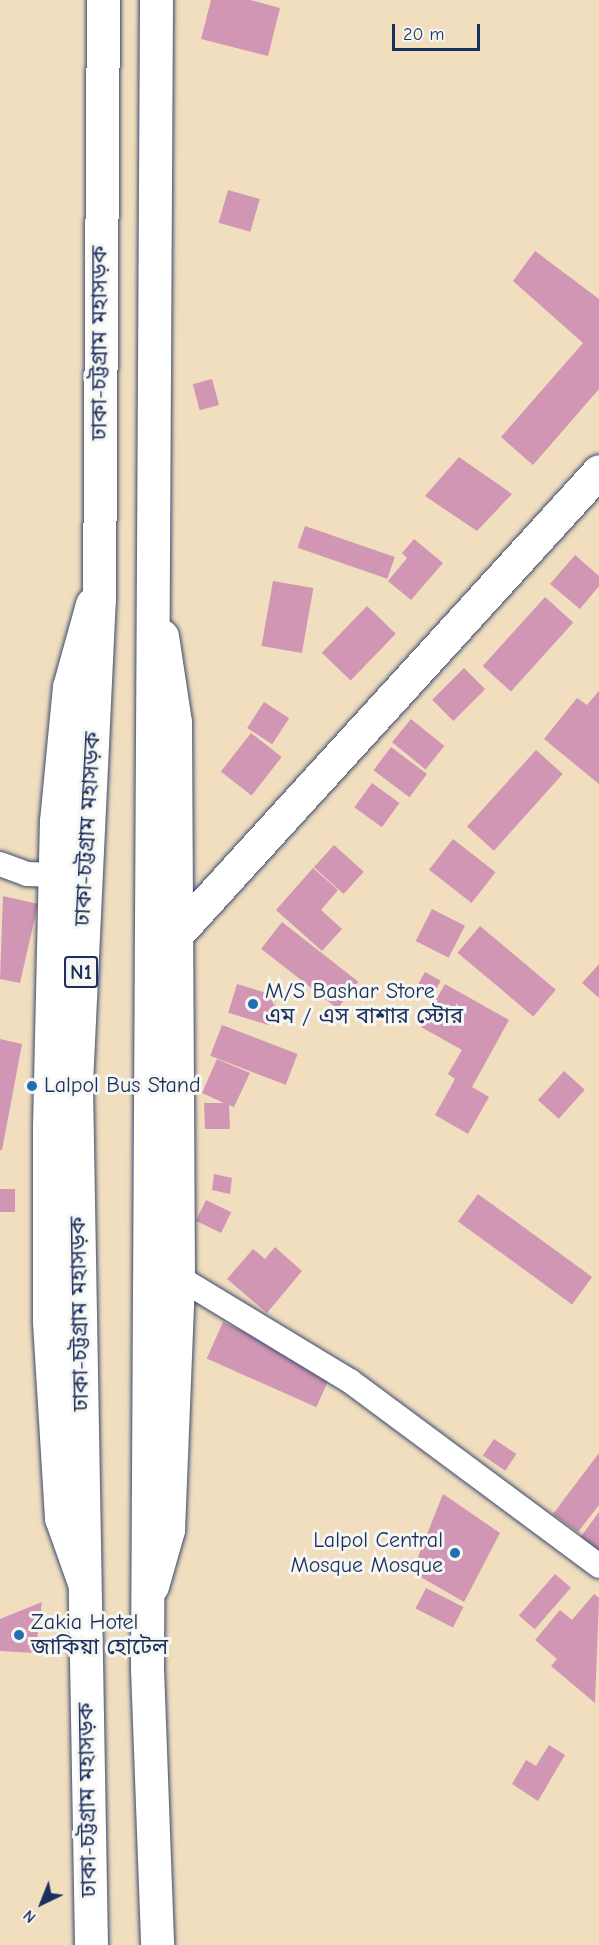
<!DOCTYPE html>
<html>
<head>
<meta charset="utf-8">
<style>
  body { margin:0 }
  #map { position:relative; width:599px; height:1945px; overflow:hidden; background:#f0debf; font-family:"Comic Neue","Noto Sans Bengali",sans-serif }
  div>[style] { position:absolute }
  .building>* { inset:0; background:#d196b3; transform-origin:0 0 }
  .roads { filter:drop-shadow(0 0 2px #3b496d) drop-shadow(0 0 2px #3b496d) }
  .minor>* { height:24px; margin:-12px; padding:0 12px; transform-origin:12px; border-radius:12px; background:#fff }
  .secondary>* { height:33px; margin:-16.5px; padding:0 16.5px; transform-origin:16.5px; border-radius:16.5px; background:#fff }
  .trunk>* { height:33px; margin:-16.5px; padding:0 16.5px; transform-origin:16.5px; border-radius:16.5px; background:#fff }
  .dots>* { width:16px; height:16px; translate:-50% -50%; box-sizing:border-box; border:3px solid #f6f6f2; border-radius:50% }
  span { translate:-50% -50%; white-space:nowrap; text-align:center; line-height:1.15; -webkit-text-stroke:6px #f6f6f2; paint-order:stroke }
  .shield-label span { padding:2px 4px; background:#f6f6f2; border:2px solid; border-radius:4px; -webkit-text-stroke-width:0 }
  .shield-label { font-size:21px; color:#1b2f5e; font-weight:700 }
  .street-label { font-size:22px; color:#1b2f5e }
  .poi-label { font-size:22px; color:#1b2f5e }
  .left { translate:0 -50%; text-align:left }
  .right { translate:-100% -50%; text-align:right }
  .north { position:absolute; left:12px; top:1873px; width:60px; height:60px; -webkit-text-stroke:4px #f6f6f2; paint-order:stroke; rotate:223deg; font-size:16px; font-weight:700; line-height:24px; text-align:center; color:#1b2f5e }
  .north::after { content:''; display:block; margin:auto; width:21px; height:27px; background:#1b2f5e; clip-path:polygon(50% 0,100% 100%,50% 72%,0 100%) }
  .scale { position:absolute; left:392px; top:24px; width:88px; height:27px; box-sizing:border-box; border:3px solid #1b2f5e; border-top:0; padding-left:8px; font-size:18px; line-height:21px; white-space:nowrap; color:#1b2f5e; -webkit-text-stroke:4px #f6f6f2; paint-order:stroke }
</style>
</head>
<body>
<div id="map">
  <div class="building">
    <div style="clip-path:polygon(211px 0,250px 0,280px 8px,268px 56px,201px 39px)"></div>
    <div style="left:228px;top:190px;width:33px;height:34px;rotate:16deg"></div>
    <div style="clip-path:polygon(535px 251px,599px 299px,599px 389px,533px 465px,501px 437px,583px 343px,513px 281px)"></div>
    <div style="left:212px;top:379px;width:27px;height:20px;rotate:75deg"></div>
    <div style="clip-path:polygon(459px 457px,512px 494px,477px 531px,425px 496px)"></div>
    <div style="left:305px;top:526px;width:95px;height:23px;rotate:19deg"></div>
    <div style="clip-path:polygon(414px 539px,443px 563px,411px 600px,388px 581px,407px 558px,402px 553px)"></div>
    <div style="clip-path:polygon(575px 555px,599px 576px,599px 586px,580px 609px,550px 584px)"></div>
    <div style="left:273px;top:581px;width:41px;height:66px;rotate:10deg"></div>
    <div style="left:545px;top:597px;width:38px;height:93px;rotate:42deg"></div>
    <div style="left:367px;top:606px;width:40px;height:65px;rotate:44deg"></div>
    <div style="left:464px;top:668px;width:30px;height:45px;rotate:45deg"></div>
    <div style="clip-path:polygon(599px 691px,599px 784px,544px 739px,577px 698px,587px 705px)"></div>
    <div style="left:264px;top:702px;width:30px;height:31px;rotate:33deg"></div>
    <div style="left:411px;top:719px;width:43px;height:30px;rotate:39deg"></div>
    <div style="left:251px;top:733px;width:39px;height:49px;rotate:38deg"></div>
    <div style="left:391px;top:747px;width:45px;height:29px;rotate:37deg"></div>
    <div style="left:536px;top:750px;width:36px;height:103px;rotate:42deg"></div>
    <div style="left:372px;top:783px;width:34px;height:30px;rotate:36deg"></div>
    <div style="left:453px;top:839px;width:54px;height:39px;rotate:38deg"></div>
    <div style="left:334px;top:845px;width:40px;height:30px;rotate:42deg"></div>
    <div style="clip-path:polygon(313px 868px,338px 890px,321px 910px,342px 929px,322px 951px,276px 910px)"></div>
    <div style="clip-path:polygon(3px 896px,38px 904px,20px 983px,0 979px)"></div>
    <div style="left:432px;top:909px;width:37px;height:36px;rotate:27deg"></div>
    <div style="left:282px;top:922px;width:97px;height:34px;rotate:38deg"></div>
    <div style="left:480px;top:926px;width:99px;height:35px;rotate:40deg"></div>
    <div style="clip-path:polygon(599px 964px,599px 998px,582px 983px)"></div>
    <div style="left:425px;top:972px;width:18px;height:17px;rotate:29deg"></div>
    <div style="left:237px;top:984px;width:42px;height:30px;rotate:17deg"></div>
    <div style="clip-path:polygon(445px 984px,509px 1020px,472px 1087px,489px 1097px,468px 1134px,435px 1115px,455px 1079px,448px 1074px,462px 1050px,421px 1027px)"></div>
    <div style="left:222px;top:1025px;width:81px;height:33px;rotate:21deg"></div>
    <div style="clip-path:polygon(0 1039px,22px 1044px,2px 1150px,0 1150px)"></div>
    <div style="clip-path:polygon(217px 1059px,250px 1073px,234px 1107px,229px 1105px,230px 1129px,205px 1129px,204px 1103px,224px 1103px,202px 1093px)"></div>
    <div style="left:564px;top:1071px;width:28px;height:39px;rotate:42deg"></div>
    <div style="clip-path:polygon(214px 1174px,232px 1178px,230px 1194px,212px 1190px)"></div>
    <div style="left:0;top:1189px;width:15px;height:23px"></div>
    <div style="left:478px;top:1194px;width:141px;height:34px;rotate:36deg"></div>
    <div style="left:206px;top:1200px;width:28px;height:23px;rotate:26deg"></div>
    <div style="clip-path:polygon(275px 1247px,302px 1271px,267px 1313px,227px 1279px,253px 1249px,265px 1259px)"></div>
    <div style="left:223px;top:1322px;width:120px;height:40px;rotate:24deg"></div>
    <div style="left:494px;top:1439px;width:27px;height:20px;rotate:34deg"></div>
    <div style="clip-path:polygon(599px 1453px,599px 1505px,578px 1532px,553px 1514px)"></div>
    <div style="clip-path:polygon(443px 1494px,500px 1533px,464px 1602px,412px 1572px)"></div>
    <div style="clip-path:polygon(599px 1512px,599px 1558px,577px 1542px)"></div>
    <div style="left:555px;top:1574px;width:21px;height:55px;rotate:41deg"></div>
    <div style="left:426px;top:1588px;width:42px;height:23px;rotate:27deg"></div>
    <div style="clip-path:polygon(594px 1594px,599px 1598px,595px 1703px,551px 1666px,557px 1659px,535px 1640px,560px 1610px,572px 1620px)"></div>
    <div style="clip-path:polygon(42px 1602px,35px 1653px,0 1651px,0 1619px)"></div>
    <div style="clip-path:polygon(549px 1745px,565px 1755px,538px 1801px,512px 1784px,526px 1760px,536px 1766px)"></div>
  </div>
  <div class="roads">
    <div class="minor">
      <div style="left:0;top:864px;width:29px;rotate:20deg"></div>
      <div style="left:27px;top:874px;width:28px;rotate:2deg"></div>
      <div style="left:178px;top:1277px;width:201px;rotate:31.2deg"></div>
      <div style="left:350px;top:1381px;width:310px;rotate:36.6deg"></div>
    </div>
    <div class="secondary">
      <div style="left:177px;top:934px;width:626px;rotate:-47.65deg"></div>
      <div style="left:83px;top:1580px;width:66px;rotate:-109.5deg"></div>
      <div style="left:61px;top:1518px;width:198px;rotate:-93.5deg"></div>
      <div style="left:49px;top:1320px;width:194px;rotate:-90deg"></div>
      <div style="left:49px;top:1126px;width:305px;rotate:-88.7deg"></div>
      <div style="left:56px;top:821px;width:135px;rotate:-84.5deg"></div>
      <div style="left:69px;top:687px;width:86px;rotate:-74.5deg"></div>
      <div style="left:152px;top:1586px;width:58px;rotate:-74.1deg"></div>
      <div style="left:168px;top:1530px;width:253px;rotate:-87.7deg"></div>
      <div style="left:178px;top:1277px;width:555px;rotate:-90.31deg"></div>
      <div style="left:175px;top:722px;width:87px;rotate:-98.6deg"></div>
    </div>
    <div class="trunk">
      <div style="left:156px;top:0;width:1668px;rotate:90.31deg"></div>
      <div style="left:147px;top:1668px;width:277px;rotate:87.9deg"></div>
      <div style="left:91px;top:1945px;width:861px;rotate:-91deg"></div>
      <div style="left:76px;top:1084px;width:486px;rotate:-87.3deg"></div>
      <div style="left:99px;top:599px;width:599px;rotate:-89.62deg"></div>
    </div>
  </div>
  <div class="dots">
    <div style="left:253px;top:1004px;background:#1f6fb2"></div>
    <div style="left:32px;top:1086px;background:#1f6fb2"></div>
    <div style="left:455px;top:1553px;background:#1f6fb2"></div>
    <div style="left:19px;top:1635px;background:#1f6fb2"></div>
  </div>
  <div class="shield-label">
    <span style="left:81px;top:972px">N1</span>
  </div>
  <div class="street-label">
    <span style="left:100px;top:343px;rotate:-90deg">ঢাকা-চট্টগ্রাম মহাসড়ক</span>
    <span style="left:88px;top:829px;rotate:-87deg">ঢাকা-চট্টগ্রাম মহাসড়ক</span>
    <span style="left:80px;top:1314px;rotate:-91deg">ঢাকা-চট্টগ্রাম মহাসড়ক</span>
    <span style="left:88px;top:1800px;rotate:-91deg">ঢাকা-চট্টগ্রাম মহাসড়ক</span>
  </div>
  <div class="poi-label">
    <span class="left" style="left:265px;top:1004px">M/S Bashar Store<br>এম / এস বাশার স্টোর</span>
    <span class="left" style="left:44px;top:1086px">Lalpol Bus Stand</span>
    <span class="right" style="left:443px;top:1553px">Lalpol Central<br>Mosque Mosque</span>
    <span class="left" style="left:31px;top:1635px">Zakia Hotel<br>জাকিয়া হোটেল</span>
  </div>
  <div class="north">N</div>
  <div class="scale">20 m</div>
</div>
</body>
</html>
